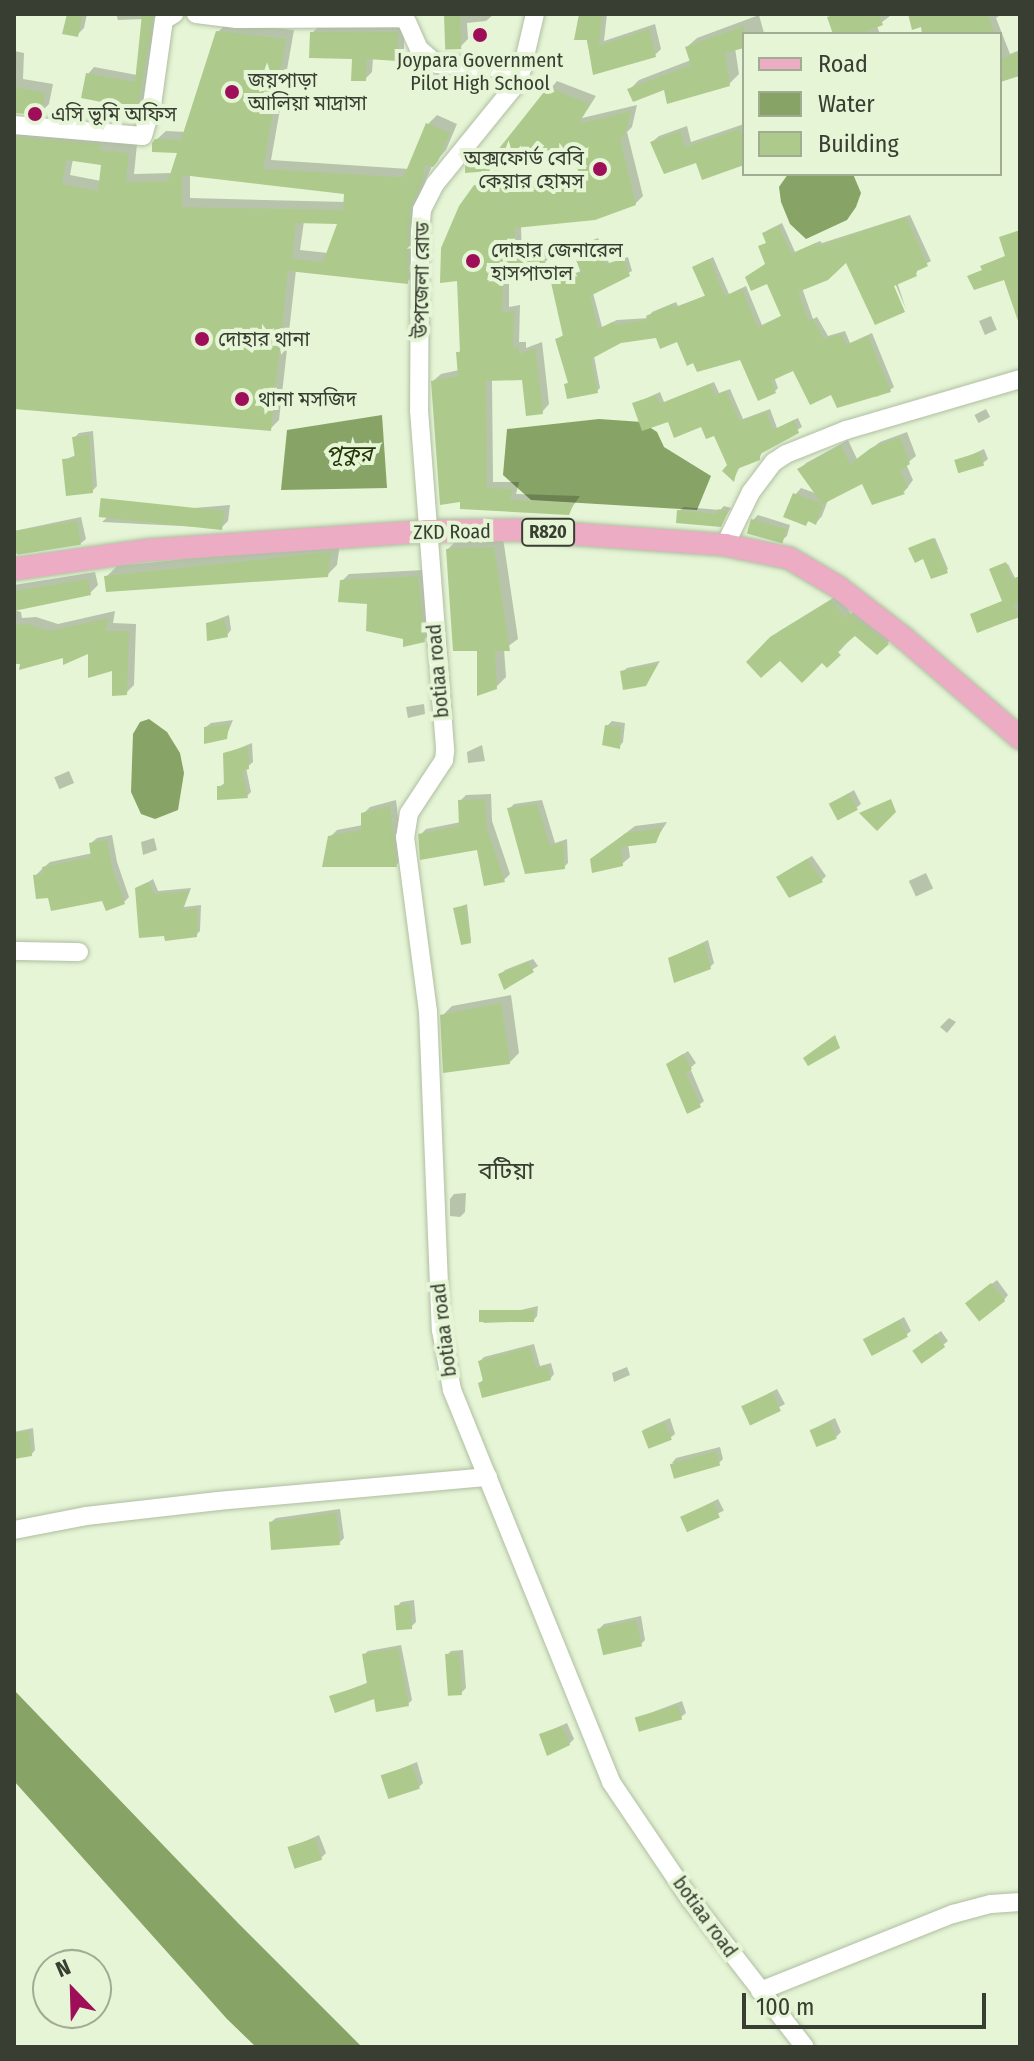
<!DOCTYPE html>
<html>
<head>
<meta charset="utf-8">
<style>
  body { margin:0 }
  #map { position:relative; width:1034px; height:2061px; overflow:hidden; background:#e5f5d6; font-family:"Fira Sans Condensed","Noto Sans Bengali",sans-serif }
  div>[style] { position:absolute }
  .water>* { inset:0; background:#87a366 }
  .shadow>* { inset:0; background:#0003; transform-origin:0 0 }
  .building>* { inset:0; background:#adca8c; transform-origin:0 0 }
  .roads { filter:drop-shadow(0 0 2px #afbea0) drop-shadow(0 0 2px #afbea0) }
  .minor>* { height:18px; margin:-9px; padding:0 9px; transform-origin:9px; border-radius:9px; background:#fff }
  .major>* { height:22px; margin:-11px; padding:0 11px; transform-origin:11px; border-radius:11px; background:#ebacc4 }
  .dots>* { width:22px; height:22px; translate:-50% -50%; box-sizing:border-box; border:4px solid #e5f5d6; border-radius:50% }
  span { translate:-50% -50%; white-space:nowrap; text-align:center; line-height:1.15; -webkit-text-stroke:8px #e5f5d6; paint-order:stroke }
  .shield-label span { padding:2px 6px; background:#e5f5d6; border:2px solid; border-radius:6px; -webkit-text-stroke-width:0 }
  .shield-label { font-size:18px; color:#383e32; font-weight:700 }
  .poi-label { font-size:20px; color:#383e32 }
  .left { translate:0 -50%; text-align:left }
  .right { translate:-100% -50%; text-align:right }
  .street-label { font-size:20px; color:#383e32 }
  .water-label { font-size:22px; color:#223305; font-style:italic }
  .quarter-label { font-size:24px; color:#383e32 }
  .frame { position:absolute; inset:0; border:16px solid #383e32; pointer-events:none }
  .legend { position:absolute; left:742px; top:32px; width:260px; height:144px; box-sizing:border-box; background:#e5f5d6; border:2px solid #a0ac94; margin:0; padding:10px 14px; list-style:none; font-size:24px; color:#383e32 }
  .legend li { display:flex; align-items:center; gap:16px; height:40px }
  .legend b { width:40px; border:2px solid #a0ac94 }
  .north { position:absolute; left:32px; top:1949px; width:80px; height:80px; box-sizing:border-box; background:#e5f5d6; border:2px solid #a0ac94; border-radius:50%; rotate:337deg; font-size:22px; font-weight:700; line-height:32px; text-align:center; color:#383e32 }
  .north::after { content:''; display:block; margin:auto; width:28px; height:36px; background:#9e0e59; clip-path:polygon(50% 0,100% 100%,50% 72%,0 100%) }
  .scale { position:absolute; left:742px; top:1993px; width:244px; height:36px; box-sizing:border-box; border:4px solid #383e32; border-top:0; padding-left:10px; font-size:24px; line-height:28px; white-space:nowrap; color:#383e32; -webkit-text-stroke:6px #e5f5d6; paint-order:stroke }
</style>
</head>
<body>
<div id="map">
  <div class="water">
    <div style="clip-path:polygon(788px 174px,853px 174px,861px 193px,856px 207px,847px 220px,806px 239px,790px 224px,781px 202px,779px 187px)"></div>
    <div style="clip-path:polygon(382px 415px,387px 488px,281px 490px,287px 430px)"></div>
    <div style="clip-path:polygon(599px 419px,642px 422px,657px 432px,664px 447px,711px 476px,697px 510px,531px 500px,503px 475px,507px 429px)"></div>
    <div style="clip-path:polygon(149px 719px,167px 732px,180px 753px,184px 773px,178px 810px,155px 819px,141px 814px,131px 792px,133px 734px,140px 722px)"></div>
    <div style="clip-path:polygon(14px 1690px,238px 1923px,362px 2047px,256px 2047px,227px 2019px,14px 1781px)"></div>
  </div>
  <div class="shadow">
    <div style="clip-path:polygon(69px 14px,87px 14px,84px 28px,77px 35px)"></div>
    <div style="clip-path:polygon(116px 14px,157px 14px,141px 113px,134px 119px,134px 106px,88px 74px,94px 67px,137px 75px,144px 19px,118px 20px)"></div>
    <div style="clip-path:polygon(446px 14px,494px 14px,486px 21px,467px 23px,468px 39px,460px 47px,447px 48px)"></div>
    <div style="clip-path:polygon(581px 14px,607px 14px,604px 41px,655px 24px,661px 49px,655px 55px,594px 72px)"></div>
    <div style="clip-path:polygon(833px 14px,889px 14px,890px 16px,877px 26px,880px 34px,836px 34px,830px 18px)"></div>
    <div style="clip-path:polygon(910px 14px,1002px 14px,996px 18px,1010px 54px,1020px 50px,1020px 76px,1000px 82px,1000px 34px,943px 34px)"></div>
    <div style="clip-path:polygon(759px 15px,764px 33px,744px 34px,744px 46px,735px 48px,739px 74px,729px 84px,630px 89px,639px 80px,691px 60px,687px 47px,697px 38px)"></div>
    <div style="clip-path:polygon(evenodd,227px 23px,294px 30px,271px 160px,409px 169px,428px 124px,437px 115px,457px 124px,446px 150px,432px 166px,418px 198px,416px 273px,407px 282px,296px 270px,279px 420px,270px 429px,14px 407px,14px 123px,137px 144px,134px 174px,173px 173px,180px 151px,156px 140px,166px 131px,186px 132px,218px 32px,227px 23px,73px 159px,103px 163px,101px 181px,70px 175px,73px 159px,227px 23px,190px 174px,347px 192px,346px 202px,190px 198px,190px 174px,227px 23px,304px 221px,339px 222px,328px 253px,300px 250px,304px 221px)"></div>
    <div style="clip-path:polygon(319px 26px,404px 26px,404px 51px,397px 58px,373px 58px,372px 72px,365px 79px,354px 57px,312px 33px)"></div>
    <div style="clip-path:polygon(14px 51px,24px 53px,23px 79px,53px 84px,49px 104px,40px 113px,14px 111px)"></div>
    <div style="clip-path:polygon(557px 81px,596px 96px,582px 118px,637px 105px,632px 127px,627px 132px,643px 196px,635px 204px,521px 226px,522px 256px,549px 246px,552px 255px,545px 262px,509px 276px,509px 307px,520px 305px,519px 342px,526px 342px,526px 348px,542px 342px,549px 404px,542px 412px,523px 378px,492px 379px,493px 482px,519px 482px,516px 494px,580px 496px,568px 513px,462px 508px,433px 381px,441px 374px,459px 370px,458px 353px,462px 349px,476px 186px,484px 178px,539px 180px,580px 173px,574px 149px,510px 149px,510px 160px,502px 168px,475px 157px,483px 149px,500px 150px)"></div>
    <div style="clip-path:polygon(744px 124px,744px 163px,698px 160px,652px 142px,659px 136px,687px 126px,691px 142px)"></div>
    <div style="clip-path:polygon(910px 215px,931px 261px,918px 268px,916px 275px,897px 282px,906px 309px,892px 276px,846px 259px,802px 288px,813px 319px,817px 317px,828px 336px,845px 331px,850px 343px,872px 333px,894px 387px,890px 390px,876px 397px,874px 392px,832px 392px,794px 368px,774px 377px,778px 388px,774px 392px,741px 358px,694px 360px,678px 340px,658px 336px,621px 341px,594px 356px,600px 388px,597px 391px,566px 385px,570px 381px,557px 339px,565px 334px,552px 278px,582px 271px,578px 261px,586px 255px,583px 247px,586px 243px,598px 238px,609px 263px,628px 257px,632px 271px,593px 293px,602px 327px,617px 320px,649px 318px,652px 312px,676px 302px,678px 306px,707px 295px,695px 267px,713px 257px,729px 294px,746px 286px,762px 325px,783px 315px,760px 247px,768px 242px,764px 233px,768px 230px,782px 223px,795px 252px,820px 241px,822px 243px)"></div>
    <div style="left:991px;top:316px;width:15px;height:13px;rotate:67deg"></div>
    <div style="clip-path:polygon(714px 382px,719px 393px,730px 389px,743px 419px,770px 409px,777px 428px,798px 418px,802px 427px,763px 450px,759px 459px,740px 466px,734px 479px,715px 433px,702px 425px,669px 419px,634px 404px,660px 392px,664px 402px)"></div>
    <div style="left:986px;top:409px;width:9px;height:13px;rotate:63deg"></div>
    <div style="clip-path:polygon(93px 431px,97px 486px,92px 491px,64px 460px,76px 455px,74px 438px,79px 433px)"></div>
    <div style="clip-path:polygon(907px 432px,916px 456px,906px 464px,913px 480px,904px 492px,863px 482px,828px 500px,822px 516px,816px 523px,810px 520px,805px 524px,795px 495px,801px 488px,818px 494px,800px 469px,806px 463px,848px 440px,857px 459px,880px 442px)"></div>
    <div style="clip-path:polygon(984px 449px,988px 459px,983px 463px,958px 461px)"></div>
    <div style="clip-path:polygon(230px 505px,228px 521px,221px 528px,102px 522px,110px 515px)"></div>
    <div style="clip-path:polygon(724px 506px,731px 508px,720px 525px,679px 511px,684px 507px,720px 510px)"></div>
    <div style="clip-path:polygon(758px 515px,790px 525px,787px 536px,782px 540px,753px 520px)"></div>
    <div style="clip-path:polygon(81px 517px,86px 539px,80px 544px,14px 554px,14px 531px)"></div>
    <div style="clip-path:polygon(503px 538px,518px 639px,504px 649px,506px 677px,496px 687px,479px 649px,448px 549px,457px 540px)"></div>
    <div style="clip-path:polygon(935px 538px,948px 569px,946px 571px,912px 547px)"></div>
    <div style="clip-path:polygon(340px 543px,337px 565px,327px 575px,106px 577px,117px 566px)"></div>
    <div style="clip-path:polygon(1008px 564px,1020px 588px,1020px 617px,978px 631px,1003px 601px,992px 570px)"></div>
    <div style="clip-path:polygon(424px 570px,430px 634px,424px 640px,405px 638px,342px 581px,349px 574px)"></div>
    <div style="clip-path:polygon(95px 572px,98px 585px,90px 593px,14px 609px,14px 585px)"></div>
    <div style="clip-path:polygon(838px 595px,851px 614px,856px 609px,893px 638px,877px 652px,855px 634px,827px 665px,822px 660px,780px 658px,749px 662px,778px 632px)"></div>
    <div style="clip-path:polygon(14px 610px,21px 612px,22px 618px,36px 617px,58px 624px,115px 611px,113px 623px,136px 624px,134px 685px,126px 693px,114px 668px,90px 651px,14px 662px)"></div>
    <div style="clip-path:polygon(229px 615px,231px 630px,227px 635px,208px 623px)"></div>
    <div style="clip-path:polygon(660px 661px,645px 684px,622px 672px,627px 668px)"></div>
    <div style="clip-path:polygon(424px 704px,425px 714px,408px 718px,406px 707px)"></div>
    <div style="clip-path:polygon(233px 720px,226px 737px,206px 727px,211px 723px)"></div>
    <div style="clip-path:polygon(612px 721px,625px 723px,623px 742px,619px 747px,607px 726px)"></div>
    <div style="clip-path:polygon(252px 743px,253px 762px,246px 768px,251px 792px,247px 796px,219px 787px,226px 782px,225px 754px)"></div>
    <div style="clip-path:polygon(482px 745px,485px 761px,468px 763px,467px 752px)"></div>
    <div style="left:69px;top:771px;width:13px;height:16px;rotate:67deg"></div>
    <div style="clip-path:polygon(854px 790px,861px 804px,856px 808px,831px 804px)"></div>
    <div style="clip-path:polygon(491px 794px,492px 821px,510px 874px,504px 880px,479px 848px,420px 835px,426px 829px,461px 822px,460px 801px,466px 795px)"></div>
    <div style="clip-path:polygon(396px 800px,403px 859px,396px 865px,330px 837px,337px 830px,363px 825px,363px 814px,370px 807px)"></div>
    <div style="clip-path:polygon(542px 800px,555px 843px,567px 839px,568px 863px,564px 867px,509px 809px,514px 804px)"></div>
    <div style="clip-path:polygon(667px 822px,655px 841px,628px 844px,630px 857px,622px 864px,592px 859px,635px 826px)"></div>
    <div style="clip-path:polygon(112px 835px,117px 862px,129px 897px,124px 902px,50px 896px,35px 876px,41px 870px,50px 862px,93px 853px,91px 843px,97px 838px)"></div>
    <div style="clip-path:polygon(154px 838px,157px 850px,143px 855px,141px 842px)"></div>
    <div style="clip-path:polygon(812px 856px,826px 876px,821px 881px,783px 873px)"></div>
    <div style="left:926px;top:873px;width:17px;height:19px;rotate:65deg"></div>
    <div style="clip-path:polygon(153px 879px,158px 891px,191px 888px,184px 907px,201px 905px,200px 931px,196px 935px,137px 889px)"></div>
    <div style="clip-path:polygon(467px 904px,471px 940px,470px 942px,455px 909px)"></div>
    <div style="clip-path:polygon(708px 940px,714px 963px,710px 967px,670px 958px)"></div>
    <div style="clip-path:polygon(533px 959px,538px 966px,505px 987px,500px 975px,505px 970px)"></div>
    <div style="clip-path:polygon(511px 995px,519px 1053px,509px 1063px,442px 1016px,452px 1006px)"></div>
    <div style="clip-path:polygon(949px 1018px,956px 1022px,947px 1033px,940px 1027px)"></div>
    <div style="clip-path:polygon(688px 1051px,696px 1063px,690px 1068px,704px 1101px,699px 1105px,668px 1064px)"></div>
    <div style="clip-path:polygon(466px 1193px,465px 1212px,460px 1217px,450px 1216px,450px 1199px,454px 1194px)"></div>
    <div style="clip-path:polygon(997px 1280px,1008px 1295px,1004px 1300px,972px 1299px)"></div>
    <div style="clip-path:polygon(538px 1306px,537px 1316px,533px 1321px,483px 1323px,487px 1318px)"></div>
    <div style="clip-path:polygon(904px 1317px,911px 1331px,906px 1335px,866px 1339px)"></div>
    <div style="clip-path:polygon(941px 1331px,948px 1341px,943px 1345px,919px 1347px)"></div>
    <div style="clip-path:polygon(534px 1344px,540px 1366px,551px 1363px,554px 1374px,550px 1379px,480px 1383px,484px 1379px,480px 1361px,484px 1357px)"></div>
    <div style="clip-path:polygon(627px 1367px,630px 1375px,614px 1382px,612px 1373px)"></div>
    <div style="left:777px;top:1389px;width:17px;height:38px;rotate:62deg"></div>
    <div style="clip-path:polygon(670px 1418px,675px 1434px,670px 1438px,643px 1430px)"></div>
    <div style="clip-path:polygon(835px 1418px,841px 1432px,836px 1437px,811px 1430px)"></div>
    <div style="clip-path:polygon(33px 1428px,35px 1450px,31px 1455px,14px 1457px,14px 1432px)"></div>
    <div style="clip-path:polygon(720px 1447px,723px 1459px,719px 1463px,672px 1463px,676px 1458px)"></div>
    <div style="left:718px;top:1499px;width:13px;height:39px;rotate:63deg"></div>
    <div style="clip-path:polygon(340px 1509px,344px 1538px,339px 1543px,271px 1522px,276px 1518px)"></div>
    <div style="clip-path:polygon(414px 1600px,416px 1622px,411px 1627px,397px 1607px,401px 1602px)"></div>
    <div style="clip-path:polygon(641px 1616px,645px 1640px,641px 1644px,599px 1629px,604px 1624px)"></div>
    <div style="clip-path:polygon(401px 1645px,412px 1700px,408px 1704px,375px 1696px,331px 1697px,369px 1682px,364px 1655px,368px 1651px)"></div>
    <div style="clip-path:polygon(463px 1650px,466px 1688px,461px 1693px,447px 1655px,451px 1651px)"></div>
    <div style="clip-path:polygon(682px 1701px,686px 1713px,681px 1717px,637px 1718px)"></div>
    <div style="clip-path:polygon(567px 1723px,574px 1739px,569px 1744px,542px 1734px)"></div>
    <div style="clip-path:polygon(417px 1762px,423px 1783px,419px 1787px,383px 1776px)"></div>
    <div style="clip-path:polygon(319px 1835px,326px 1853px,321px 1858px,290px 1848px)"></div>
  </div>
  <div class="building">
    <div style="clip-path:polygon(67px 14px,83px 14px,78px 37px,62px 34px)"></div>
    <div style="clip-path:polygon(142px 14px,154px 14px,135px 121px,130px 121px,132px 108px,81px 98px,86px 73px,135px 82px)"></div>
    <div style="left:460px;top:14px;width:35px;height:16px;rotate:88deg"></div>
    <div style="clip-path:polygon(579px 14px,602px 14px,599px 46px,649px 29px,656px 57px,593px 75px,587px 40px,574px 40px)"></div>
    <div style="clip-path:polygon(836px 14px,879px 14px,883px 25px,860px 34px,833px 34px,827px 17px)"></div>
    <div style="clip-path:polygon(908px 14px,988px 14px,995px 34px,922px 34px,921px 27px,912px 30px)"></div>
    <div style="clip-path:polygon(744px 26px,744px 48px,725px 53px,730px 86px,667px 104px,664px 90px,633px 102px,627px 89px,691px 65px,685px 47px)"></div>
    <div style="clip-path:polygon(evenodd,216px 31px,286px 39px,263px 169px,400px 177px,404px 176px,426px 123px,450px 133px,438px 161px,433px 167px,425px 165px,422px 183px,410px 208px,408px 284px,288px 271px,271px 431px,14px 409px,14px 137px,100px 144px,99px 150px,129px 153px,126px 182px,168px 181px,177px 153px,152px 152px,152px 143px,155px 139px,181px 140px,216px 31px,66px 160px,101px 165px,98px 191px,62px 184px,66px 160px,216px 31px,182px 175px,344px 194px,343px 210px,182px 207px,182px 175px,216px 31px,296px 223px,337px 224px,323px 262px,292px 259px,296px 223px)"></div>
    <div style="clip-path:polygon(310px 32px,398px 32px,398px 61px,367px 59px,366px 81px,351px 81px,352px 59px,309px 58px)"></div>
    <div style="clip-path:polygon(1020px 52px,1020px 75px,1000px 82px,1000px 59px)"></div>
    <div style="clip-path:polygon(14px 87px,45px 93px,41px 115px,14px 113px)"></div>
    <div style="clip-path:polygon(548px 87px,590px 104px,578px 124px,631px 111px,625px 136px,620px 138px,636px 205px,595px 220px,515px 228px,515px 262px,541px 252px,546px 264px,503px 280px,502px 313px,514px 311px,513px 349px,519px 348px,520px 354px,535px 348px,543px 414px,526px 416px,522px 380px,486px 381px,487px 488px,513px 489px,510px 500px,574px 503px,569px 515px,460px 509px,460px 502px,440px 505px,431px 381px,458px 376px,456px 352px,460px 352px,457px 281px,440px 283px,441px 248px,459px 206px,474px 185px,530px 186px,580px 178px,573px 151px,503px 151px,503px 170px,465px 173px,465px 166px,473px 156px,493px 156px)"></div>
    <div style="clip-path:polygon(739px 129px,744px 138px,744px 165px,702px 180px,696px 163px,664px 174px,650px 142px,681px 131px,685px 147px)"></div>
    <div style="clip-path:polygon(906px 217px,928px 266px,915px 272px,917px 276px,894px 286px,905px 312px,875px 325px,846px 263px,828px 280px,798px 292px,809px 321px,813px 319px,824px 339px,841px 334px,846px 345px,868px 336px,891px 392px,837px 408px,831px 395px,810px 405px,793px 371px,771px 381px,776px 393px,758px 401px,740px 360px,697px 372px,693px 363px,687px 366px,677px 342px,660px 349px,656px 338px,621px 343px,591px 359px,598px 393px,567px 399px,564px 384px,568px 383px,555px 339px,563px 336px,550px 278px,581px 273px,576px 260px,584px 256px,580px 246px,594px 240px,606px 265px,624px 259px,630px 276px,590px 296px,598px 329px,613px 322px,615px 325px,647px 320px,646px 316px,672px 304px,674px 308px,705px 296px,692px 267px,709px 259px,725px 296px,742px 289px,758px 328px,781px 316px,767px 284px,751px 291px,745px 277px,765px 264px,758px 246px,766px 243px,762px 233px,779px 226px,791px 254px,816px 243px,818px 246px)"></div>
    <div style="clip-path:polygon(1020px 230px,1020px 321px,1018px 321px,1004px 280px,974px 290px,967px 276px,982px 270px,980px 266px,1005px 256px,999px 237px)"></div>
    <div style="clip-path:polygon(710px 384px,715px 396px,726px 391px,740px 421px,766px 412px,773px 430px,794px 420px,799px 433px,760px 454px,760px 460px,737px 469px,734px 482px,722px 471px,727px 465px,714px 436px,706px 439px,701px 427px,674px 438px,668px 422px,642px 431px,632px 403px,656px 395px,660px 404px)"></div>
    <div style="clip-path:polygon(89px 435px,93px 493px,66px 496px,62px 459px,75px 458px,72px 437px)"></div>
    <div style="clip-path:polygon(900px 437px,910px 464px,900px 470px,908px 488px,902px 490px,905px 494px,872px 505px,862px 484px,823px 504px,816px 525px,808px 521px,806px 526px,783px 517px,793px 493px,822px 504px,797px 469px,841px 445px,850px 464px,871px 448px)"></div>
    <div style="left:980px;top:452px;width:14px;height:27px;rotate:73deg"></div>
    <div style="clip-path:polygon(718px 509px,728px 512px,721px 527px,676px 523px,677px 510px,717px 514px)"></div>
    <div style="left:224px;top:511px;width:19px;height:124px;rotate:96deg"></div>
    <div style="left:751px;top:519px;width:37px;height:15px;rotate:16deg"></div>
    <div style="left:77px;top:521px;width:24px;height:64px;rotate:81deg"></div>
    <div style="clip-path:polygon(933px 538px,948px 573px,931px 579px,923px 559px,915px 563px,908px 548px)"></div>
    <div style="clip-path:polygon(494px 547px,510px 651px,495px 651px,497px 689px,477px 696px,477px 651px,453px 651px,446px 549px)"></div>
    <div style="clip-path:polygon(331px 552px,328px 577px,106px 592px,104px 576px)"></div>
    <div style="clip-path:polygon(1006px 562px,1012px 579px,1020px 576px,1020px 602px,1014px 605px,1018px 617px,977px 633px,970px 614px,1002px 601px,989px 569px)"></div>
    <div style="clip-path:polygon(418px 576px,425px 642px,403px 647px,403px 639px,366px 631px,367px 604px,338px 602px,340px 580px)"></div>
    <div style="clip-path:polygon(88px 579px,91px 595px,14px 611px,14px 591px)"></div>
    <div style="clip-path:polygon(831px 600px,845px 618px,849px 613px,889px 644px,877px 655px,855px 636px,837px 651px,841px 655px,827px 668px,822px 663px,802px 683px,780px 661px,761px 678px,746px 662px,770px 637px)"></div>
    <div style="clip-path:polygon(109px 618px,106px 631px,129px 631px,127px 695px,112px 696px,112px 671px,88px 678px,88px 654px,63px 665px,63px 658px,19px 670px,20px 664px,14px 664px,14px 625px,27px 624px,49px 631px)"></div>
    <div style="clip-path:polygon(224px 619px,228px 637px,207px 641px,206px 623px)"></div>
    <div style="clip-path:polygon(658px 664px,646px 686px,623px 690px,620px 671px)"></div>
    <div style="clip-path:polygon(229px 724px,227px 739px,204px 744px,204px 727px)"></div>
    <div style="clip-path:polygon(605px 725px,621px 727px,620px 749px,602px 745px)"></div>
    <div style="clip-path:polygon(248px 746px,249px 769px,242px 771px,248px 798px,217px 800px,217px 786px,224px 786px,223px 753px)"></div>
    <div style="left:849px;top:793px;width:19px;height:23px;rotate:62deg"></div>
    <div style="clip-path:polygon(485px 799px,487px 828px,505px 882px,484px 886px,477px 850px,420px 860px,418px 834px,459px 826px,458px 800px)"></div>
    <div style="clip-path:polygon(891px 799px,896px 812px,877px 831px,859px 813px)"></div>
    <div style="clip-path:polygon(537px 804px,550px 846px,563px 842px,565px 869px,525px 874px,507px 808px)"></div>
    <div style="clip-path:polygon(390px 806px,397px 867px,322px 867px,328px 836px,361px 830px,361px 813px)"></div>
    <div style="clip-path:polygon(662px 828px,656px 843px,621px 847px,623px 866px,592px 873px,590px 859px,626px 833px)"></div>
    <div style="clip-path:polygon(107px 840px,112px 868px,125px 904px,106px 911px,102px 901px,51px 911px,48px 898px,36px 899px,33px 875px,43px 874px,42px 867px,91px 857px,89px 843px)"></div>
    <div style="clip-path:polygon(807px 859px,823px 882px,789px 898px,776px 877px)"></div>
    <div style="clip-path:polygon(148px 882px,154px 894px,189px 891px,182px 910px,198px 908px,197px 937px,165px 941px,164px 936px,139px 938px,135px 888px)"></div>
    <div style="clip-path:polygon(466px 905px,471px 943px,461px 945px,453px 908px)"></div>
    <div style="clip-path:polygon(704px 943px,711px 969px,674px 983px,668px 958px)"></div>
    <div style="clip-path:polygon(528px 962px,534px 972px,504px 990px,498px 974px)"></div>
    <div style="clip-path:polygon(501px 1003px,510px 1064px,443px 1073px,440px 1015px)"></div>
    <div style="clip-path:polygon(835px 1035px,840px 1048px,808px 1066px,803px 1058px)"></div>
    <div style="clip-path:polygon(683px 1054px,692px 1069px,686px 1073px,701px 1107px,687px 1114px,666px 1064px)"></div>
    <div style="left:991px;top:1283px;width:23px;height:33px;rotate:52deg"></div>
    <div style="left:534px;top:1310px;width:12px;height:55px;rotate:90deg"></div>
    <div style="left:899px;top:1320px;width:19px;height:41px;rotate:62deg"></div>
    <div style="left:936px;top:1334px;width:16px;height:29px;rotate:55deg"></div>
    <div style="clip-path:polygon(530px 1347px,536px 1368px,547px 1366px,551px 1380px,482px 1398px,478px 1383px,483px 1381px,478px 1361px)"></div>
    <div style="left:772px;top:1392px;width:21px;height:34px;rotate:65deg"></div>
    <div style="left:665px;top:1422px;width:19px;height:25px;rotate:69deg"></div>
    <div style="left:830px;top:1422px;width:18px;height:22px;rotate:68deg"></div>
    <div style="clip-path:polygon(29px 1431px,32px 1456px,14px 1459px,14px 1433px)"></div>
    <div style="left:716px;top:1451px;width:15px;height:48px;rotate:74deg"></div>
    <div style="left:713px;top:1502px;width:17px;height:36px;rotate:66deg"></div>
    <div style="clip-path:polygon(336px 1513px,340px 1545px,271px 1550px,269px 1522px)"></div>
    <div style="left:410px;top:1604px;width:25px;height:16px;rotate:85deg"></div>
    <div style="left:636px;top:1620px;width:27px;height:40px;rotate:77deg"></div>
    <div style="clip-path:polygon(398px 1648px,409px 1706px,376px 1712px,374px 1699px,335px 1713px,329px 1696px,367px 1684px,362px 1654px)"></div>
    <div style="left:459px;top:1653px;width:42px;height:14px;rotate:86deg"></div>
    <div style="left:678px;top:1705px;width:15px;height:45px;rotate:74deg"></div>
    <div style="clip-path:polygon(562px 1726px,570px 1745px,547px 1756px,539px 1734px)"></div>
    <div style="left:412px;top:1765px;width:25px;height:33px;rotate:72deg"></div>
    <div style="left:315px;top:1838px;width:23px;height:29px;rotate:72deg"></div>
  </div>
  <div class="roads">
    <div class="minor">
      <div style="left:196px;top:14px;width:41px;rotate:7deg"></div>
      <div style="left:237px;top:19px;width:165px;rotate:-0.3deg"></div>
      <div style="left:402px;top:18px;width:6px;rotate:39deg"></div>
      <div style="left:407px;top:22px;width:30px;rotate:66deg"></div>
      <div style="left:419px;top:49px;width:23px;rotate:40deg"></div>
      <div style="left:437px;top:64px;width:85px;rotate:3.4deg"></div>
      <div style="left:535px;top:14px;width:57px;rotate:103.3deg"></div>
      <div style="left:522px;top:69px;width:21px;rotate:115deg"></div>
      <div style="left:513px;top:88px;width:124px;rotate:129.1deg"></div>
      <div style="left:435px;top:184px;width:29px;rotate:117deg"></div>
      <div style="left:422px;top:210px;width:22px;rotate:95deg"></div>
      <div style="left:420px;top:232px;width:178px;rotate:90.3deg"></div>
      <div style="left:419px;top:410px;width:342px;rotate:85.6deg"></div>
      <div style="left:445px;top:751px;width:9px;rotate:96deg"></div>
      <div style="left:444px;top:760px;width:64px;rotate:123.4deg"></div>
      <div style="left:409px;top:813px;width:24px;rotate:99deg"></div>
      <div style="left:405px;top:837px;width:176px;rotate:82.5deg"></div>
      <div style="left:428px;top:1011px;width:319px;rotate:87.7deg"></div>
      <div style="left:441px;top:1330px;width:61px;rotate:79.6deg"></div>
      <div style="left:452px;top:1390px;width:423px;rotate:67.9deg"></div>
      <div style="left:611px;top:1782px;width:141px;rotate:56deg"></div>
      <div style="left:690px;top:1899px;width:187px;rotate:52.2deg"></div>
      <div style="left:14px;top:125px;width:129px;rotate:4.9deg"></div>
      <div style="left:143px;top:136px;width:32px;rotate:-74deg"></div>
      <div style="left:152px;top:105px;width:86px;rotate:-82deg"></div>
      <div style="left:164px;top:20px;width:12px;rotate:-31deg"></div>
      <div style="left:725px;top:545px;width:59px;rotate:-63.9deg"></div>
      <div style="left:751px;top:492px;width:38px;rotate:-53deg"></div>
      <div style="left:774px;top:462px;width:14px;rotate:-34deg"></div>
      <div style="left:786px;top:454px;width:65px;rotate:-21.8deg"></div>
      <div style="left:846px;top:430px;width:181px;rotate:-16.3deg"></div>
      <div style="left:14px;top:951px;width:65px;rotate:0.9deg"></div>
      <div style="left:14px;top:1530px;width:73px;rotate:-11deg"></div>
      <div style="left:86px;top:1516px;width:133px;rotate:-6.5deg"></div>
      <div style="left:218px;top:1501px;width:271px;rotate:-5.1deg"></div>
      <div style="left:760px;top:1991px;width:208px;rotate:-21.8deg"></div>
      <div style="left:953px;top:1914px;width:39px;rotate:-15deg"></div>
      <div style="left:991px;top:1904px;width:29px;rotate:-4deg"></div>
    </div>
    <div class="major">
      <div style="left:14px;top:569px;width:137px;rotate:-8deg"></div>
      <div style="left:150px;top:550px;width:277px;rotate:-3.9deg"></div>
      <div style="left:426px;top:531px;width:92px;rotate:-0.6deg"></div>
      <div style="left:518px;top:530px;width:208px;rotate:4.1deg"></div>
      <div style="left:725px;top:545px;width:65px;rotate:11.5deg"></div>
      <div style="left:789px;top:558px;width:57px;rotate:30.6deg"></div>
      <div style="left:838px;top:587px;width:83px;rotate:37.7deg"></div>
      <div style="left:904px;top:638px;width:153px;rotate:40.8deg"></div>
    </div>
  </div>
  <div class="dots">
    <div style="left:480px;top:35px;background:#9e0e59"></div>
    <div style="left:232px;top:92px;background:#9e0e59"></div>
    <div style="left:35px;top:114px;background:#9e0e59"></div>
    <div style="left:600px;top:169px;background:#9e0e59"></div>
    <div style="left:473px;top:261px;background:#9e0e59"></div>
    <div style="left:202px;top:339px;background:#9e0e59"></div>
    <div style="left:242px;top:399px;background:#9e0e59"></div>
  </div>
  <div class="shield-label">
    <span style="left:548px;top:532px">R820</span>
  </div>
  <div class="poi-label">
    <span style="left:480px;top:72px">Joypara Government<br>Pilot High School</span>
    <span class="left" style="left:248px;top:92px">জয়পাড়া<br>আলিয়া মাদ্রাসা</span>
    <span class="left" style="left:51px;top:114px">এসি ভূমি অফিস</span>
    <span class="right" style="left:584px;top:170px">অক্সফোর্ড বেবি<br>কেয়ার হোমস</span>
    <span class="left" style="left:491px;top:262px">দোহার জেনারেল<br>হাসপাতাল</span>
    <span class="left" style="left:218px;top:339px">দোহার থানা</span>
    <span class="left" style="left:258px;top:399px">থানা মসজিদ</span>
  </div>
  <div class="street-label">
    <span style="left:422px;top:280px;rotate:-89deg">উপজেলা রোড</span>
    <span style="left:452px;top:532px;rotate:-1deg">ZKD Road</span>
    <span style="left:438px;top:671px;rotate:-95deg">botiaa road</span>
    <span style="left:444px;top:1330px;rotate:-97deg">botiaa road</span>
    <span style="left:705px;top:1917px;rotate:54deg">botiaa road</span>
  </div>
  <div class="water-label">
    <span style="left:349px;top:454px">পূকুর</span>
  </div>
  <div class="quarter-label">
    <span style="left:506px;top:1172px">বটিয়া</span>
  </div>
  <div class="frame"></div>
  <ul class="legend">
  <li><b style="height:10px;background:#ebacc4"></b>Road</li>
  <li><b style="height:22px;background:#87a366"></b>Water</li>
  <li><b style="height:22px;background:#adca8c"></b>Building</li>
  </ul>
  <div class="north">N</div>
  <div class="scale">100 m</div>
</div>
</body>
</html>
